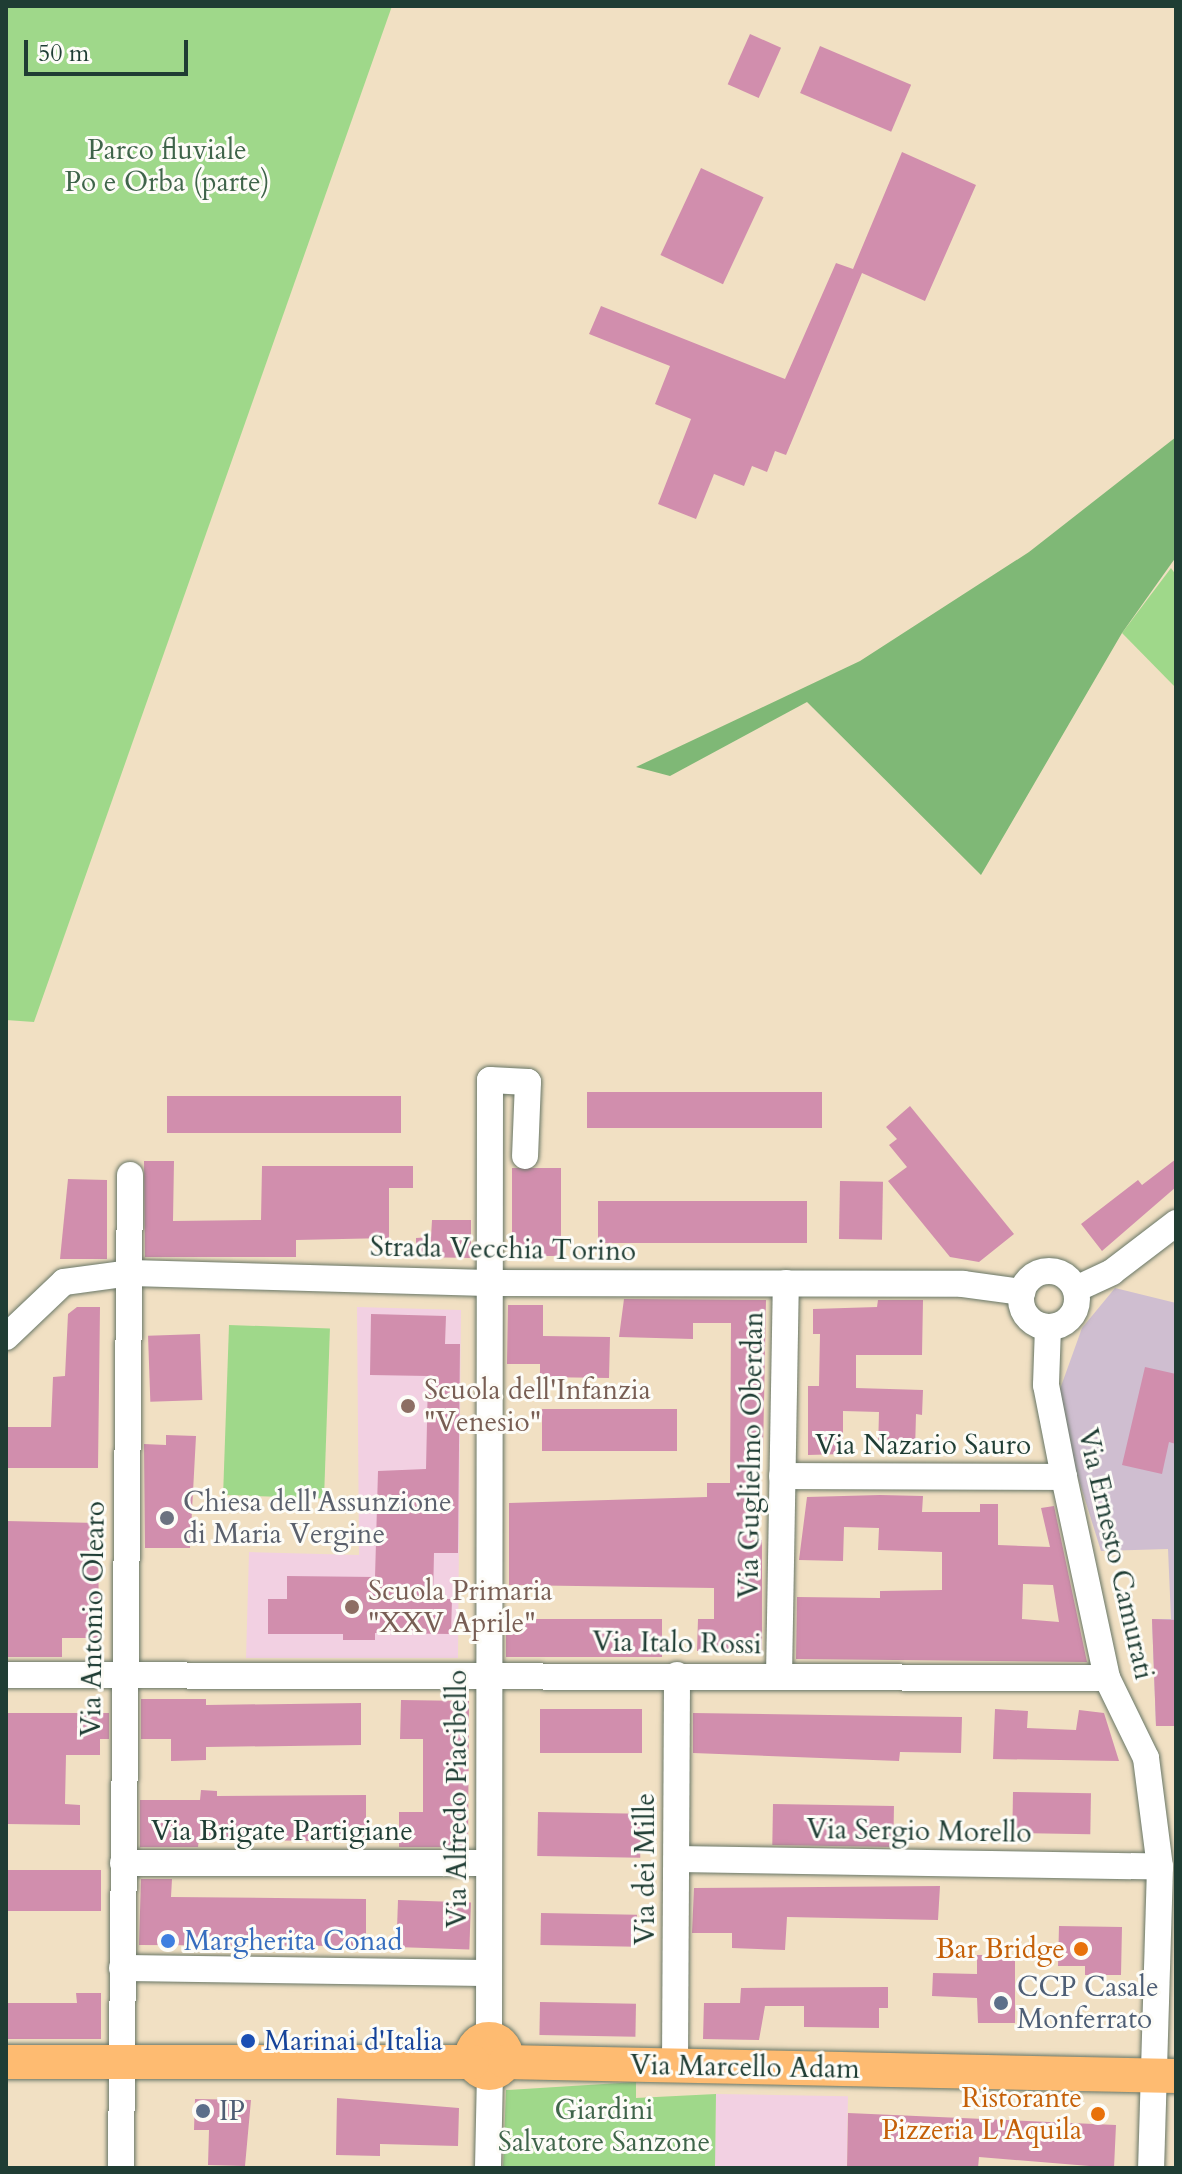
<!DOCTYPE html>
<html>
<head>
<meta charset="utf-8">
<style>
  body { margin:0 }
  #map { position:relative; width:1182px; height:2174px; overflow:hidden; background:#f1e0c3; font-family:Cardo,serif }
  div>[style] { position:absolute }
  .built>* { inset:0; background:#f2d0e2; transform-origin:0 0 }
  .industrial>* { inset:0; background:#cfbed0 }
  .green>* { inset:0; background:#9fd88a; transform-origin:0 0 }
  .forest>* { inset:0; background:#7fb876 }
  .building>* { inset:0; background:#d18ead; transform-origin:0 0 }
  .roads { filter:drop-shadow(0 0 2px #687666) drop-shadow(0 0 2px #687666) }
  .minor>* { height:26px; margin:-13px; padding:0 13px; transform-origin:13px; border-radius:13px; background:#fff }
  .minor>.ring { margin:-13px; padding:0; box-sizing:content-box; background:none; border:26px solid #fff; border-radius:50% }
  .major>* { height:34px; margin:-17px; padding:0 17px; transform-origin:17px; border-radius:17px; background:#febb71 }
  .major>.ring { margin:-17px; padding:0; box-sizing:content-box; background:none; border:34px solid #febb71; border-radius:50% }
  .dots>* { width:22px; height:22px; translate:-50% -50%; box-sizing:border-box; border:4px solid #fdfcf7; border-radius:50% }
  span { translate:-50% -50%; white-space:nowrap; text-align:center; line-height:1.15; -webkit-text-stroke:6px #fdfcf7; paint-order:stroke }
  .park-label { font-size:28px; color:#3f644a }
  .street-label { font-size:28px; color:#1f3d34 }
  .education-label { font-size:28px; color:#785e54 }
  .left { translate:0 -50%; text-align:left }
  .worship-label { font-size:28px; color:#5b616d }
  .shop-label { font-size:28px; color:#366cbe }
  .food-label { font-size:28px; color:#c56008 }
  .right { translate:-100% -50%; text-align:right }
  .service-label { font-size:28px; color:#4e5e75 }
  .transit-label { font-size:28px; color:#164399 }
  .frame { position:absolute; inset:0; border:8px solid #1f3d34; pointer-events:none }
  .scale { position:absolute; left:24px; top:40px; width:164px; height:36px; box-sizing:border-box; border:4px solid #1f3d34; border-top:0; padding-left:10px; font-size:24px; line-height:28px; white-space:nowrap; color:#1f3d34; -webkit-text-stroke:6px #fdfcf7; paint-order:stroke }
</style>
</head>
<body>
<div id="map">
  <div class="built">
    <div style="clip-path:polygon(357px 1307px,461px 1310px,458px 1658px,246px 1658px,249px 1552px,359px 1555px)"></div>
    <div style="left:716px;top:2094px;width:132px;height:74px;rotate:1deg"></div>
  </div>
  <div class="industrial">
    <div style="clip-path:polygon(1115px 1288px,1176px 1303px,1176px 1726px,1156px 1726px,1152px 1619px,1171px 1619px,1168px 1549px,1101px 1551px,1055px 1403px,1082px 1328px)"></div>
  </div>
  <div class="green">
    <div style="clip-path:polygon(6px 6px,392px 6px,34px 1022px,6px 1020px)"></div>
    <div style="clip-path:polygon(1171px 568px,1176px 575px,1176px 688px,1122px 633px)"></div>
    <div style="left:229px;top:1325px;width:101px;height:170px;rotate:2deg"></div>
    <div style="clip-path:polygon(636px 2082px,636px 2098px,716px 2094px,715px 2168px,503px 2168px,506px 2090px)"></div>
  </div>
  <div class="forest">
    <div style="clip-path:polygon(1176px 437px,1176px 557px,1122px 633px,981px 875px,807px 702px,670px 776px,636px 767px,860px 661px,1029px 552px)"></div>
  </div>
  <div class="building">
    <div style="left:750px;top:34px;width:34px;height:55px;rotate:24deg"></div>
    <div style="left:820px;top:46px;width:99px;height:51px;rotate:23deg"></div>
    <div style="clip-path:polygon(902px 152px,976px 185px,925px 301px,862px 273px,786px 455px,775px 451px,767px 472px,752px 466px,744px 486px,714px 474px,696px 519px,658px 504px,691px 419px,655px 404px,670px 366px,589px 334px,601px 306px,785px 379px,836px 263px,853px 269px)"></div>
    <div style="left:701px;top:168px;width:69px;height:96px;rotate:25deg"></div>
    <div style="left:587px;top:1092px;width:235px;height:36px"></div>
    <div style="left:167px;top:1096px;width:234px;height:37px"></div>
    <div style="clip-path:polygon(910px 1106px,1014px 1234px,979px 1262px,950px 1257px,888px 1181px,907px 1167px,889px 1145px,897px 1139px,886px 1127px)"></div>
    <div style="clip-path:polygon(1176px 1159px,1176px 1187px,1102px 1251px,1081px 1224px,1138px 1180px,1142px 1185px)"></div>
    <div style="clip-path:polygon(144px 1161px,174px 1161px,173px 1221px,261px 1220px,262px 1166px,413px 1166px,413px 1188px,389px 1188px,389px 1238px,296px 1240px,296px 1257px,145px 1257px)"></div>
    <div style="left:561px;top:1168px;width:88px;height:49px;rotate:90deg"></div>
    <div style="clip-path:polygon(68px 1179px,107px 1180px,107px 1259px,60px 1259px)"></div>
    <div style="left:840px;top:1181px;width:43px;height:58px;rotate:1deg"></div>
    <div style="left:598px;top:1201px;width:209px;height:42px"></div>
    <div style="clip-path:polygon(432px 1220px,471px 1220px,471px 1258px,416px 1257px,416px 1238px,431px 1237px)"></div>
    <div style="clip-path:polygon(624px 1299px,766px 1300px,763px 1453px,753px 1453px,753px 1540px,762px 1540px,762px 1651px,697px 1651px,698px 1619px,714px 1619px,714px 1588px,509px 1585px,509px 1503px,707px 1497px,707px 1483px,730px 1483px,731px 1323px,693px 1323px,693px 1339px,619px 1337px)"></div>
    <div style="clip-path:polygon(878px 1300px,923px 1300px,922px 1355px,856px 1355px,856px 1388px,923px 1390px,922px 1415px,916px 1414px,915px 1451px,878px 1450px,879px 1412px,843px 1411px,843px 1454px,808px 1455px,808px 1386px,819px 1386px,820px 1334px,813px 1334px,813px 1309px,877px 1307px)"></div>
    <div style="clip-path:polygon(508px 1305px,543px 1305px,543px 1336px,610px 1337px,609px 1378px,540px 1377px,540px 1364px,507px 1364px)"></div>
    <div style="clip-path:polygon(77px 1307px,100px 1307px,98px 1468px,6px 1468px,6px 1427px,51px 1427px,53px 1377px,65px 1376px,68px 1314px)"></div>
    <div style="clip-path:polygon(371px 1314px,446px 1316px,445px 1344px,460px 1344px,458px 1553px,434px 1553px,433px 1599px,452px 1599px,451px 1634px,375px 1633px,375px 1640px,343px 1640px,343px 1634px,268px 1634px,268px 1599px,287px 1599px,287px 1576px,375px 1577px,378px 1471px,426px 1469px,428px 1376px,370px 1375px)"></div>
    <div style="left:200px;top:1334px;width:66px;height:52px;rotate:88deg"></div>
    <div style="clip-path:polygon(1145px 1367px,1176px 1374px,1176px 1444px,1169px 1442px,1162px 1474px,1122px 1465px)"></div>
    <div style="left:677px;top:1409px;width:42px;height:135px;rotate:90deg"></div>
    <div style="clip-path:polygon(166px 1435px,196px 1436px,190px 1548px,145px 1548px,144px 1444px,166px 1445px)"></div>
    <div style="clip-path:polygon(evenodd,880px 1495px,923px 1496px,922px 1512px,980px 1512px,980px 1504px,998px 1504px,998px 1545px,1050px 1547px,1041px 1508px,1054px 1506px,1087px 1662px,796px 1659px,797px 1597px,880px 1598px,880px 1591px,942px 1590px,942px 1552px,878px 1550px,879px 1528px,844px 1527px,843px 1561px,799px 1560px,807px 1497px,880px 1495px,1023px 1584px,1053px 1585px,1059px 1622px,1022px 1619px,1023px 1584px)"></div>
    <div style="clip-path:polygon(6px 1521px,98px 1523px,99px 1638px,62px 1638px,62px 1657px,6px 1657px)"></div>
    <div style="left:506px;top:1619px;width:156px;height:38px"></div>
    <div style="clip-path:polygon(1152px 1619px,1176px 1620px,1176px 1726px,1156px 1726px)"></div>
    <div style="clip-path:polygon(141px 1699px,206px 1699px,206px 1705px,361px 1703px,361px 1745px,206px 1747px,206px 1760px,171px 1761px,171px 1739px,141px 1739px)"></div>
    <div style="clip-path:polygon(401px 1700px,469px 1701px,468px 1847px,399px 1847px,399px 1812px,423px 1812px,423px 1739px,400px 1739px)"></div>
    <div style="left:540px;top:1709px;width:102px;height:44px"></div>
    <div style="clip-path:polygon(995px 1709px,1028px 1711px,1027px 1728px,1076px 1730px,1079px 1710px,1104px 1713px,1119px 1761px,993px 1759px)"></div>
    <div style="clip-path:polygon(6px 1713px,109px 1713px,109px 1739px,100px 1739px,100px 1755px,66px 1755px,65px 1804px,80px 1805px,80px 1825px,6px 1824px)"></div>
    <div style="clip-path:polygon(693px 1713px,962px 1717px,961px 1753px,900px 1752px,899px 1761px,693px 1753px)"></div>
    <div style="clip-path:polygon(201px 1790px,217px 1791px,217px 1796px,366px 1795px,366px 1842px,199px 1839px,198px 1847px,140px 1847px,140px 1800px,200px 1800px)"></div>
    <div style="left:1013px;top:1792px;width:78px;height:41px;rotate:1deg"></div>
    <div style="left:773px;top:1804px;width:121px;height:41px;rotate:1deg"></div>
    <div style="left:538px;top:1812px;width:103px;height:44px;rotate:1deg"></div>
    <div style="left:6px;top:1870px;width:95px;height:41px"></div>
    <div style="clip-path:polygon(141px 1879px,172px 1879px,171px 1897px,366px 1899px,366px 1946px,139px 1945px)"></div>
    <div style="clip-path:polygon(940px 1886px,938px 1920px,787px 1917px,785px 1950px,732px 1948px,732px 1933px,692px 1933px,694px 1888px)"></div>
    <div style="left:398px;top:1900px;width:73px;height:47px;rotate:2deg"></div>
    <div style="left:541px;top:1913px;width:96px;height:32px;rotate:1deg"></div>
    <div style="clip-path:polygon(1059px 1926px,1122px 1927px,1121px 1975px,1085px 1975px,1085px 1966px,1058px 1966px)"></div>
    <div style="clip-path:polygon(977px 1955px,1015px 1955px,1015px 2023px,978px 2023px,977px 1998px,932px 1996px,933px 1973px,977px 1974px)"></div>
    <div style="clip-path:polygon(888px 1987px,888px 2008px,879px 2008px,879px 2028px,804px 2027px,804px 2006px,765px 2006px,759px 2040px,703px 2039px,704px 2003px,740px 2003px,741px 1988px)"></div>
    <div style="clip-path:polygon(76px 1993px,101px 1993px,101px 2039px,6px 2039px,6px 2003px,77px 2003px)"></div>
    <div style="left:540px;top:2002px;width:96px;height:33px;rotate:1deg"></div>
    <div style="clip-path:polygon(337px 2098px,459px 2108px,458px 2146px,380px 2144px,380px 2156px,336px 2155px)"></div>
    <div style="clip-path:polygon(195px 2099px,251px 2100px,245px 2166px,208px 2165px,209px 2130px,194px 2130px)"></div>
    <div style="clip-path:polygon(848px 2113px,1116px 2125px,1114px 2168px,979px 2157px,978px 2168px,847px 2168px)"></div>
  </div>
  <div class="roads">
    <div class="minor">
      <div class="ring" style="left:1021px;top:1271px;width:30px;height:30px"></div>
      <div style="left:1076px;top:1289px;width:40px;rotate:-25deg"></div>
      <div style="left:1112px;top:1272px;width:81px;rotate:-37.4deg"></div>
      <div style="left:1048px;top:1327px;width:58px;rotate:92deg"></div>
      <div style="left:1046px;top:1385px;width:94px;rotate:78.9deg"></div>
      <div style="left:1064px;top:1477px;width:206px;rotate:77.9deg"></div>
      <div style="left:1107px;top:1678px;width:89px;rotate:64deg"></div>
      <div style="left:1146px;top:1758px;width:110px;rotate:82.7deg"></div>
      <div style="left:1160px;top:1867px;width:301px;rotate:91.7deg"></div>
      <div style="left:6px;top:1337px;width:80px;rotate:-43.5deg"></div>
      <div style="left:64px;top:1282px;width:68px;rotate:-7.7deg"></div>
      <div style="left:131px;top:1273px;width:356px;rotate:1.6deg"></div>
      <div style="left:487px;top:1283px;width:476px;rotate:0.1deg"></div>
      <div style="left:963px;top:1284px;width:60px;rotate:7.7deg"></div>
      <div style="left:782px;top:1476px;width:282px;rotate:0.2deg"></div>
      <div style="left:6px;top:1675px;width:1101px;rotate:0.16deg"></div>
      <div style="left:779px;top:1676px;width:393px;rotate:-89deg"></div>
      <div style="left:677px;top:1859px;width:483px;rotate:0.9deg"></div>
      <div style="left:123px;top:1863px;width:365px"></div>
      <div style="left:122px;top:1968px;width:367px;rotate:0.8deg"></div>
      <div style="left:489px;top:2038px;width:958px;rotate:-89.94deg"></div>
      <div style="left:490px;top:1080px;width:38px;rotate:3deg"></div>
      <div style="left:528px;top:1082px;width:74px;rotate:92.3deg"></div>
      <div style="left:675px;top:2064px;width:389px;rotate:-89.7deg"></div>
      <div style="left:121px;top:2168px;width:993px;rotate:-89.48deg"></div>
      <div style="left:488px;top:2168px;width:95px;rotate:-88.8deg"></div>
    </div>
    <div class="major">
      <div class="ring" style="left:472px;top:2039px;width:0;height:0"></div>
      <div style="left:6px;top:2062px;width:467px"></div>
      <div style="left:505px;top:2062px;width:671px;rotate:1.2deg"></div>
    </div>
  </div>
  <div class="dots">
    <div style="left:408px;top:1406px;background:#8d6e63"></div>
    <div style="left:167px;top:1518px;background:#6b7280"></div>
    <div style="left:352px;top:1607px;background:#8d6e63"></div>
    <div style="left:168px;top:1941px;background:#3f7fe0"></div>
    <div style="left:1081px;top:1949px;background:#e8710a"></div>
    <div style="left:1001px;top:2003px;background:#5c6f8a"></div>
    <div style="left:248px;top:2041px;background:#1a4fb4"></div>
    <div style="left:203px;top:2111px;background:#5c6f8a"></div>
    <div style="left:1098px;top:2114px;background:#e8710a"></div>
  </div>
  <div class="park-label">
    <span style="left:167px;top:166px">Parco fluviale<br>Po e Orba (parte)</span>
    <span style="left:604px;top:2126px">Giardini<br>Salvatore Sanzone</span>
  </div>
  <div class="street-label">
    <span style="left:503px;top:1249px;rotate:1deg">Strada Vecchia Torino</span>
    <span style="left:923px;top:1445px">Via Nazario Sauro</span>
    <span style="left:751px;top:1455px;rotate:-89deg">Via Guglielmo Oberdan</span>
    <span style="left:1116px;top:1554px;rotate:77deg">Via Ernesto Camurati</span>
    <span style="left:93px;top:1619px;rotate:-89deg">Via Antonio Olearo</span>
    <span style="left:677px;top:1643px;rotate:1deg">Via Italo Rossi</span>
    <span style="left:457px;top:1799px;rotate:-90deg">Via Alfredo Piacibello</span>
    <span style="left:282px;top:1831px">Via Brigate Partigiane</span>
    <span style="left:919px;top:1831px;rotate:1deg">Via Sergio Morello</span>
    <span style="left:645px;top:1869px;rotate:-90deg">Via dei Mille</span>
    <span style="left:745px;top:2067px;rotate:1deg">Via Marcello Adam</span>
  </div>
  <div class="education-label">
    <span class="left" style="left:424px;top:1406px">Scuola dell'Infanzia<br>"Venesio"</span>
    <span class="left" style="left:368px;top:1607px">Scuola Primaria<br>"XXV Aprile"</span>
  </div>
  <div class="worship-label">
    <span class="left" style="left:183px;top:1518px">Chiesa dell'Assunzione<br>di Maria Vergine</span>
  </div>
  <div class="shop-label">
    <span class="left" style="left:184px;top:1941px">Margherita Conad</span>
  </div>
  <div class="food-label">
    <span class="right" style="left:1065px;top:1949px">Bar Bridge</span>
    <span class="right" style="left:1082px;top:2114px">Ristorante<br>Pizzeria L'Aquila</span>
  </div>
  <div class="service-label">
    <span class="left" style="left:1017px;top:2003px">CCP Casale<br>Monferrato</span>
    <span class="left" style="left:219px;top:2111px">IP</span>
  </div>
  <div class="transit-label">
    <span class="left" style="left:264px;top:2041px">Marinai d'Italia</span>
  </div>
  <div class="frame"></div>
  <div class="scale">50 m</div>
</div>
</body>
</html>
